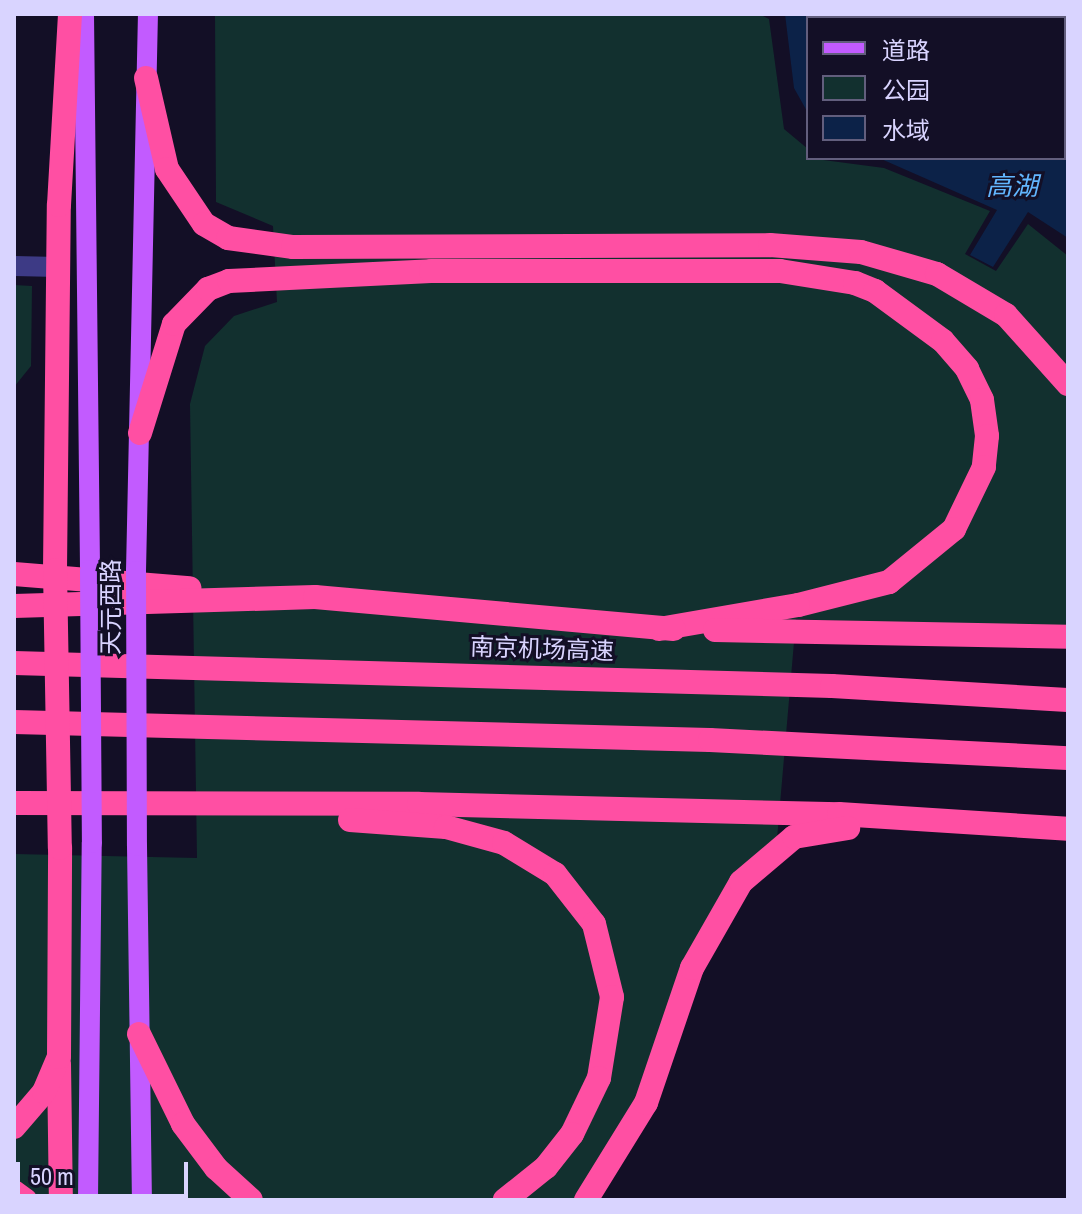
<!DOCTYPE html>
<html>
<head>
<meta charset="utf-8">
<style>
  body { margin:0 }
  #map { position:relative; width:1082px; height:1214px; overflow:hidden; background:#130f26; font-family:"Archivo Narrow","Noto Sans SC",sans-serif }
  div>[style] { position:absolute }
  .green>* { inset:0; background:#12302f }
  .water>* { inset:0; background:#0c2248 }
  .minor>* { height:20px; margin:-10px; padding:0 10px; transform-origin:10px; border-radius:10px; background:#3d3a85 }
  .major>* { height:20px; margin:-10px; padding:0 10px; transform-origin:10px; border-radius:10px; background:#c25bff }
  .highway>* { height:24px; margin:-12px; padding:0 12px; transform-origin:12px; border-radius:12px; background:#ff4fa3 }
  .major-bridge>* { height:20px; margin:-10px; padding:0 10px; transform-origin:10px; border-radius:10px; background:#c25bff }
  .highway-bridge>* { height:24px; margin:-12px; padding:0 12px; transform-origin:12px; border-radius:12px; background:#ff4fa3 }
  span { translate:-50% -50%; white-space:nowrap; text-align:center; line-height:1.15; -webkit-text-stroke:6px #130f26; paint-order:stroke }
  .street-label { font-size:24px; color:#d9d4ff }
  .water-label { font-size:26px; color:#62b6ff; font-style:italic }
  .frame { position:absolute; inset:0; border:16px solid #d9d4ff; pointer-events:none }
  .legend { position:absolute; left:806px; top:16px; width:260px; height:144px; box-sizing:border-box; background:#130f26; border:2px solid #625e7d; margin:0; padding:10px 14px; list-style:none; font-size:24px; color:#d9d4ff }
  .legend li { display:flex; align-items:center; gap:16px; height:40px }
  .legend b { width:40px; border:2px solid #625e7d }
  .scale { position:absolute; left:16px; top:1162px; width:172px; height:36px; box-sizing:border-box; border:4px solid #d9d4ff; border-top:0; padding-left:10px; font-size:24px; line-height:28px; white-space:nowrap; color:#d9d4ff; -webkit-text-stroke:6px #130f26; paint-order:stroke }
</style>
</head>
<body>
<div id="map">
  <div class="green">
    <div style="clip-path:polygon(215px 14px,759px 14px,769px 19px,784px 129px,808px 149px,808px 158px,884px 168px,990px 211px,965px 254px,996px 271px,1028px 224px,1068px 256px,1068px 631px,796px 619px,777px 839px,728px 887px,639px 1097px,575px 1200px,14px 1200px,14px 854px,197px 858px,190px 404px,205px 346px,234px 316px,277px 302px,273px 226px,216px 202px)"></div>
    <div style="clip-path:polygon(14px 285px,32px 286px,31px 366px,14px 387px)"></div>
  </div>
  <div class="water">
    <div style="clip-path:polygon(785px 14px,1068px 14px,1068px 238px,1028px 212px,993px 267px,970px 255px,997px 210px,879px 158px,1064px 158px,1064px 18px,808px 18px,808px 113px,794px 88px)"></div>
  </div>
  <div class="minor">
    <div style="left:14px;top:266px;width:44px;rotate:1.3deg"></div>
  </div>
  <div class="major">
    <div style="left:84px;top:14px;width:556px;rotate:89.38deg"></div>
    <div style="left:136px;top:571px;width:557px;rotate:-88.77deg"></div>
    <div style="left:137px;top:846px;width:354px;rotate:89.2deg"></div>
    <div style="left:88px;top:1200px;width:357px;rotate:-89.4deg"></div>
  </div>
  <div class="highway">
    <div style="left:146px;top:78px;width:93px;rotate:77deg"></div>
    <div style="left:167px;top:169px;width:66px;rotate:56.1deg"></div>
    <div style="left:204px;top:224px;width:28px;rotate:30deg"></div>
    <div style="left:228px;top:238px;width:66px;rotate:7.9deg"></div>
    <div style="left:293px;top:247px;width:477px;rotate:-0.2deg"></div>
    <div style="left:770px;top:245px;width:91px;rotate:4.4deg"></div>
    <div style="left:861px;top:252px;width:79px;rotate:16.1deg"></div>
    <div style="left:937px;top:274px;width:80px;rotate:30.7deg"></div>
    <div style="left:1006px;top:315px;width:93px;rotate:48.1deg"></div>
    <div style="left:140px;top:433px;width:114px;rotate:-72.7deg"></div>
    <div style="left:174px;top:324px;width:49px;rotate:-45.8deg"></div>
    <div style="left:208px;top:289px;width:22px;rotate:-21deg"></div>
    <div style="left:229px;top:281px;width:202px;rotate:-2.8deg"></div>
    <div style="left:431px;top:271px;width:349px"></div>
    <div style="left:780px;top:271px;width:76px;rotate:9.1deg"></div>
    <div style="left:855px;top:283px;width:22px;rotate:22deg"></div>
    <div style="left:875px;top:291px;width:84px;rotate:36.3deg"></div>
    <div style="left:943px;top:341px;width:37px;rotate:49deg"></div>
    <div style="left:967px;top:369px;width:34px;rotate:64deg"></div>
    <div style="left:982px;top:400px;width:36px;rotate:82deg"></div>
    <div style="left:987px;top:436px;width:31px;rotate:96deg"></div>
    <div style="left:984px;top:467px;width:69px;rotate:115.8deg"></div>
    <div style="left:954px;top:529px;width:84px;rotate:140.8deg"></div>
    <div style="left:889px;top:582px;width:94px;rotate:165.8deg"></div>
    <div style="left:798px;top:605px;width:141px;rotate:170.2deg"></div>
    <div style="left:55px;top:570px;width:365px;rotate:-89.4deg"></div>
    <div style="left:59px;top:205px;width:191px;rotate:-86.7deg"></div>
    <div style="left:14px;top:574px;width:176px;rotate:4.6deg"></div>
    <div style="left:14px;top:606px;width:301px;rotate:-1.7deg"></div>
    <div style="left:315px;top:597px;width:360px;rotate:5.1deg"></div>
    <div style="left:715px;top:630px;width:353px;rotate:1.1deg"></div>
    <div style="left:14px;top:663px;width:818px;rotate:1.61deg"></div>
    <div style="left:832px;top:686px;width:236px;rotate:3.4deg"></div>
    <div style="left:14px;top:722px;width:696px;rotate:1.48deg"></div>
    <div style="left:710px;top:740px;width:358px;rotate:2.9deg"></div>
    <div style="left:14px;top:803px;width:405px;rotate:0.1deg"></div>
    <div style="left:419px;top:804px;width:420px;rotate:1.4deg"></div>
    <div style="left:839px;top:814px;width:229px;rotate:3.7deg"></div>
    <div style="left:350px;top:820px;width:96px;rotate:4.2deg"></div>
    <div style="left:446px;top:827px;width:60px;rotate:15.4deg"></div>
    <div style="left:504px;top:843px;width:60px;rotate:31.3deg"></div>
    <div style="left:555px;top:874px;width:63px;rotate:52deg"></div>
    <div style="left:594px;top:924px;width:75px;rotate:76.1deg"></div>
    <div style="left:612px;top:997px;width:82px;rotate:99.1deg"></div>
    <div style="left:599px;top:1078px;width:62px;rotate:115.7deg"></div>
    <div style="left:572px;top:1134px;width:42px;rotate:128.2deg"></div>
    <div style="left:546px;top:1167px;width:53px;rotate:141.2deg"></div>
    <div style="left:139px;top:1034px;width:100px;rotate:63.9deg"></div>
    <div style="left:183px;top:1124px;width:55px;rotate:53.1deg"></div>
    <div style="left:216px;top:1168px;width:47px;rotate:42.4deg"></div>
    <div style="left:59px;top:1064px;width:136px;rotate:89.2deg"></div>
    <div style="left:14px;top:1127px;width:46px;rotate:-49.4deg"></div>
    <div style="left:44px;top:1092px;width:38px;rotate:-67deg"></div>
    <div style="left:59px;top:1057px;width:209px;rotate:-89.7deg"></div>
    <div style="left:14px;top:1192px;width:14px;rotate:36deg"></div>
    <div style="left:586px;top:1200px;width:114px;rotate:-58.3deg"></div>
    <div style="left:646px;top:1103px;width:143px;rotate:-71.2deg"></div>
    <div style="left:692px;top:968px;width:99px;rotate:-60.3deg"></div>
    <div style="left:741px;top:882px;width:70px;rotate:-40.3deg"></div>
    <div style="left:794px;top:837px;width:55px;rotate:-9.5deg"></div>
  </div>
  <div class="major-bridge">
    <div style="left:90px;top:570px;width:273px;rotate:89.6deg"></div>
    <div style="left:136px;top:571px;width:275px;rotate:89.8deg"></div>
  </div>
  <div class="highway-bridge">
    <div style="left:55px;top:570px;width:278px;rotate:89deg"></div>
  </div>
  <div class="street-label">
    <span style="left:111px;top:607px;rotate:-90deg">天元西路</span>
    <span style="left:542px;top:649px;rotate:2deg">南京机场高速</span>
  </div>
  <div class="water-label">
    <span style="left:1012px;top:186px">高湖</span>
  </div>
  <div class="frame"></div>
  <ul class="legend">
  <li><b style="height:10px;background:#c25bff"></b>道路</li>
  <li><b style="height:22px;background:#12302f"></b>公园</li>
  <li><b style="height:22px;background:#0c2248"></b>水域</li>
  </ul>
  <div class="scale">50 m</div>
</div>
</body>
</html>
